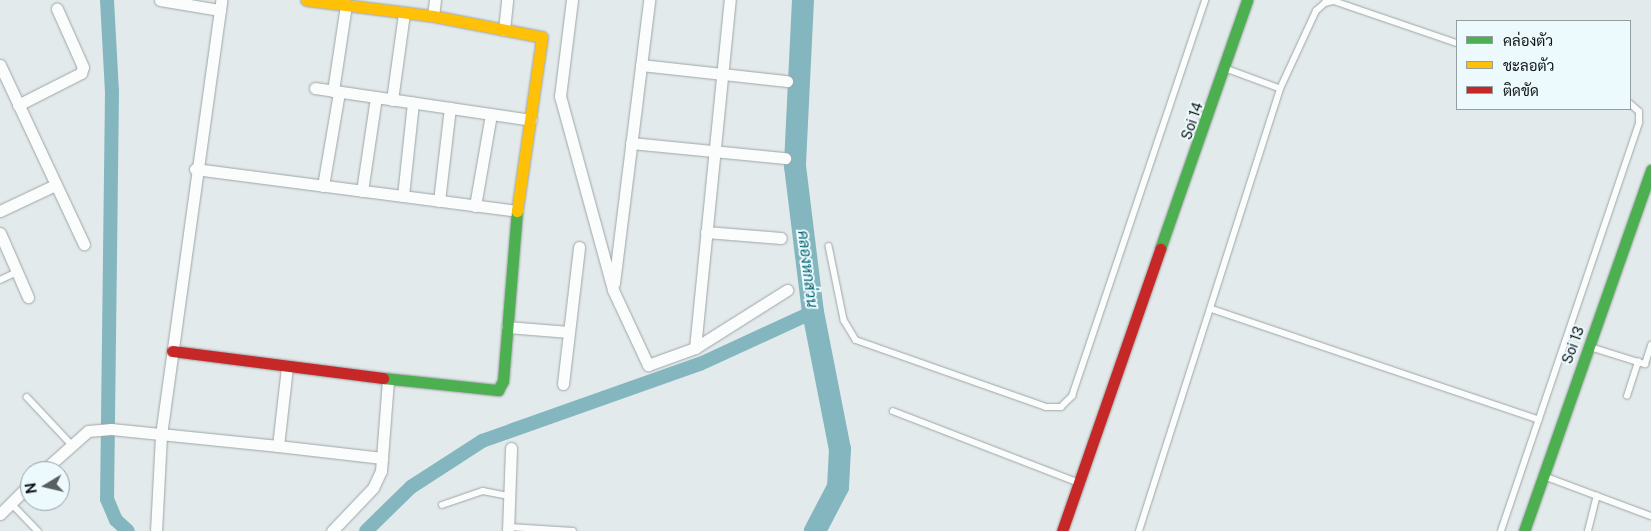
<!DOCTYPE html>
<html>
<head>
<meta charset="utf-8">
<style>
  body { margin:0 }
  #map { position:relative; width:1651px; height:531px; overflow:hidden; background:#e3eaec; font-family:"Public Sans",Sarabun,sans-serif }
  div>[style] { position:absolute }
  .canal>* { height:14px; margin:-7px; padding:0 7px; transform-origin:7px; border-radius:7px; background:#84b6bf }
  .river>* { height:22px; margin:-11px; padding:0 11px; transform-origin:11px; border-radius:11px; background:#84b6bf }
  .roads { filter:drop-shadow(0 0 1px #9fa5a6) drop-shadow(0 0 1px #9fa5a6) }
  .lane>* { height:5.5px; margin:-2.75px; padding:0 2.75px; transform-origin:2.75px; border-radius:2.75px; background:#fbfcfc }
  .street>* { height:11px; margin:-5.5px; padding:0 5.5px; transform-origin:5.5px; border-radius:5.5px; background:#fbfcfc }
  .fast>* { height:11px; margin:-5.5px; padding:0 5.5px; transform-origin:5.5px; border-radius:5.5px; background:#4caf50 }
  .slow>* { height:11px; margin:-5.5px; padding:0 5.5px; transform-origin:5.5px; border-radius:5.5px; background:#ffc107 }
  .jam>* { height:11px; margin:-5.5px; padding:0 5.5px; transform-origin:5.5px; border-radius:5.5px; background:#c62828 }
  span { translate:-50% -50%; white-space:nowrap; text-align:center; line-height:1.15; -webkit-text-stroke:4px #ecfafd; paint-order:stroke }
  .street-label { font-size:14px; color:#0f1415 }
  .water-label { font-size:15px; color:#006372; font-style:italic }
  .legend { position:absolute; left:1456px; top:20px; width:175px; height:90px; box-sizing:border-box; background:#ecfafd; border:1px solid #949ea0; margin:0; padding:6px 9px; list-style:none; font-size:15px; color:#0f1415 }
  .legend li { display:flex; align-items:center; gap:10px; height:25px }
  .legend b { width:25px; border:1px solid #949ea0 }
  .north { position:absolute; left:20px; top:461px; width:50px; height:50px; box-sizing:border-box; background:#ecfafd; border:1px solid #949ea0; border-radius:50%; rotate:261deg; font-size:14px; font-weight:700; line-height:20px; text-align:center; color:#0f1415 }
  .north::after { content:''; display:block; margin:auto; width:18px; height:22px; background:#595f60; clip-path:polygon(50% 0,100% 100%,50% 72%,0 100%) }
</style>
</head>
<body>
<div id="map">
  <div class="canal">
    <div style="left:107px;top:0;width:92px;rotate:86.9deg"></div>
    <div style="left:112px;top:92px;width:407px;rotate:90.7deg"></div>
    <div style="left:107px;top:499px;width:23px;rotate:67deg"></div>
    <div style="left:116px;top:520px;width:16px;rotate:43deg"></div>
    <div style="left:366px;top:531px;width:63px;rotate:-44.4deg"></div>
    <div style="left:411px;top:487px;width:85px;rotate:-32.9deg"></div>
    <div style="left:482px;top:441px;width:231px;rotate:-19.5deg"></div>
    <div style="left:700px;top:364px;width:124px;rotate:-24.7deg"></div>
  </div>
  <div class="river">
    <div style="left:803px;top:0;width:166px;rotate:92.8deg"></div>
    <div style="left:795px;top:166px;width:147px;rotate:83deg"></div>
    <div style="left:813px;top:312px;width:140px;rotate:78.9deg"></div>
    <div style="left:840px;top:449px;width:38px;rotate:93deg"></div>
    <div style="left:838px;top:487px;width:50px;rotate:117.6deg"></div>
  </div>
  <div class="roads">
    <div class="lane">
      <div style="left:1280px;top:89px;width:86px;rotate:-65.2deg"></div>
      <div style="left:1316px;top:11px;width:12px;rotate:-42deg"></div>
      <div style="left:1325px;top:3px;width:9px;rotate:-13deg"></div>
      <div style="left:1334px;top:1px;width:130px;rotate:18.9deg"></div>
      <div style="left:829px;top:246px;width:76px;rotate:78.5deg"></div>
      <div style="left:844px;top:320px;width:23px;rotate:59deg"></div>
      <div style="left:856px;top:340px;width:201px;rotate:19.4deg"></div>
      <div style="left:1046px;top:407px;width:15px"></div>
      <div style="left:1061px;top:407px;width:16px;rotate:-45deg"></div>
      <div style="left:1072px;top:396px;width:418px;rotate:-71.4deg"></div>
      <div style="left:0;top:280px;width:19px;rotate:-25deg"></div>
      <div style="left:1212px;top:309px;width:345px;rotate:18.7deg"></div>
      <div style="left:1590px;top:347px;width:58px;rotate:17.2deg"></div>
      <div style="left:1645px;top:364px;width:20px;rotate:-72deg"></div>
      <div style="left:1627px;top:396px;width:36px;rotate:-72deg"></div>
      <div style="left:27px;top:397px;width:66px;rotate:46.8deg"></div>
      <div style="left:893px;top:411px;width:197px;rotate:21.1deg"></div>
      <div style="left:1544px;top:476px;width:114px;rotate:20.5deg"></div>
      <div style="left:11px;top:503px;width:39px;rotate:46deg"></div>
      <div style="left:442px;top:505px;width:43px;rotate:-18.9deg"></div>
      <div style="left:483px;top:491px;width:25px;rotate:11deg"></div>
      <div style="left:509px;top:527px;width:64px;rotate:3.6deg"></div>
      <div style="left:1139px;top:531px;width:464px;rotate:-72.3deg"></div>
      <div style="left:1280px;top:89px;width:58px;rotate:-159.7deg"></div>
      <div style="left:1501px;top:531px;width:431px;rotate:-71.3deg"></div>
      <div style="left:1639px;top:123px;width:11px;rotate:-90deg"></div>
      <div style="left:1639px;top:112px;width:12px;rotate:-138deg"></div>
      <div style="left:1588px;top:531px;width:36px;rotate:-76deg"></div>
    </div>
    <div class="street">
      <div style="left:160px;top:0;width:61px;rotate:9.5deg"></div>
      <div style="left:572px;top:0;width:97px;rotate:97.1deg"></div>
      <div style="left:560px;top:96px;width:201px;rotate:74.7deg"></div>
      <div style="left:613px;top:290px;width:83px;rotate:65deg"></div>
      <div style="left:648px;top:365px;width:50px;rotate:-19.9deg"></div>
      <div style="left:695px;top:348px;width:109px;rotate:-32.2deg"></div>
      <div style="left:433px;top:16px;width:16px;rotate:-83deg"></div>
      <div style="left:504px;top:30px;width:30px;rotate:-84deg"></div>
      <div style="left:0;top:65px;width:198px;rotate:64.9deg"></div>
      <div style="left:641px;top:65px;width:147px;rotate:6.3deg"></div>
      <div style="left:315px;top:88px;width:218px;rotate:8.4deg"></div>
      <div style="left:333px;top:91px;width:87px;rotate:-81.4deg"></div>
      <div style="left:392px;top:100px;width:88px;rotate:-82.1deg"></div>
      <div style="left:18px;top:105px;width:71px;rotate:-26.9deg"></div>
      <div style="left:81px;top:73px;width:6px;rotate:-72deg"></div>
      <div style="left:83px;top:67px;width:64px;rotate:-114.1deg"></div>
      <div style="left:631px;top:143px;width:155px;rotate:5.6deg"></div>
      <div style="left:195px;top:169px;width:325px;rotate:7.4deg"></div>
      <div style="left:323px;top:186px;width:95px;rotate:-80.3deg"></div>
      <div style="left:362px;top:191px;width:95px;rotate:-81.5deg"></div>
      <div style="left:403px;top:196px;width:94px;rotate:-83.9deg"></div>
      <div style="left:439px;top:201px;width:94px;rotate:-83.3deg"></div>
      <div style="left:475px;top:206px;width:93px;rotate:-80.1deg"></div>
      <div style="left:0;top:211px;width:61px;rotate:-25.3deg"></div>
      <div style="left:706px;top:232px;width:75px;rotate:4.6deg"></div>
      <div style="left:0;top:233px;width:70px;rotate:66.4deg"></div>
      <div style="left:614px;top:283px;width:285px;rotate:-82.9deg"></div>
      <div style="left:507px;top:327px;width:62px;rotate:4.6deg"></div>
      <div style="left:695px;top:348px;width:350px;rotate:-84.3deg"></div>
      <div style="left:563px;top:384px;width:138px;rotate:-83.3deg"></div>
      <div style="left:278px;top:446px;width:105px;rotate:6.6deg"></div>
      <div style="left:43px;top:471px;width:60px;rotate:-41.6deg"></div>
      <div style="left:88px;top:431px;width:23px;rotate:-5deg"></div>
      <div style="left:111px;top:429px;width:168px;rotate:5.8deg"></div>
      <div style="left:278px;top:446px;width:80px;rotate:-83.5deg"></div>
      <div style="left:0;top:514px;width:42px;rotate:-45deg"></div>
      <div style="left:156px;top:531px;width:96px;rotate:-87deg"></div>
      <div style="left:161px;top:435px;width:439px;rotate:-82.1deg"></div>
      <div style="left:332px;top:531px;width:59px;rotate:-46.4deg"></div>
      <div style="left:373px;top:488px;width:19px;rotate:-65deg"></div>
      <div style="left:381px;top:471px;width:91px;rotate:-85.6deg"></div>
      <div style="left:508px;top:531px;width:83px;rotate:-87.9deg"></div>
    </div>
    <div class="fast">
      <div style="left:1160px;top:249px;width:264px;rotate:-70.7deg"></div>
      <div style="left:383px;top:378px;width:116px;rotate:6deg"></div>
      <div style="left:498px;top:390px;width:10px;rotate:-61deg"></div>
      <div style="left:503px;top:381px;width:171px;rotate:-85.3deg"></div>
      <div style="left:1524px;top:531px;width:383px;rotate:-70.6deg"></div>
    </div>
    <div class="slow">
      <div style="left:306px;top:0;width:128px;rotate:7.2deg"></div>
      <div style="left:433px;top:16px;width:111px;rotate:10.9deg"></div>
      <div style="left:542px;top:37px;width:176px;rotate:98.2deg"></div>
    </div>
    <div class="jam">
      <div style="left:172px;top:351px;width:213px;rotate:7.3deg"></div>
      <div style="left:1062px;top:531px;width:299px;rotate:-70.8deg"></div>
    </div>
  </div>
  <div class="street-label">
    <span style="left:1192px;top:121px;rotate:-71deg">Soi 14</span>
    <span style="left:1573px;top:345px;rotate:-70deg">Soi 13</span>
  </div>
  <div class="water-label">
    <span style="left:808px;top:269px;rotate:83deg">คลองหกส่วน</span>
  </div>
  <ul class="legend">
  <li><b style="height:6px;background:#4caf50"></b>คล่องตัว</li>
  <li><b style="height:6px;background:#ffc107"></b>ชะลอตัว</li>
  <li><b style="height:6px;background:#c62828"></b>ติดขัด</li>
  </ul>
  <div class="north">N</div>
</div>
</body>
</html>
